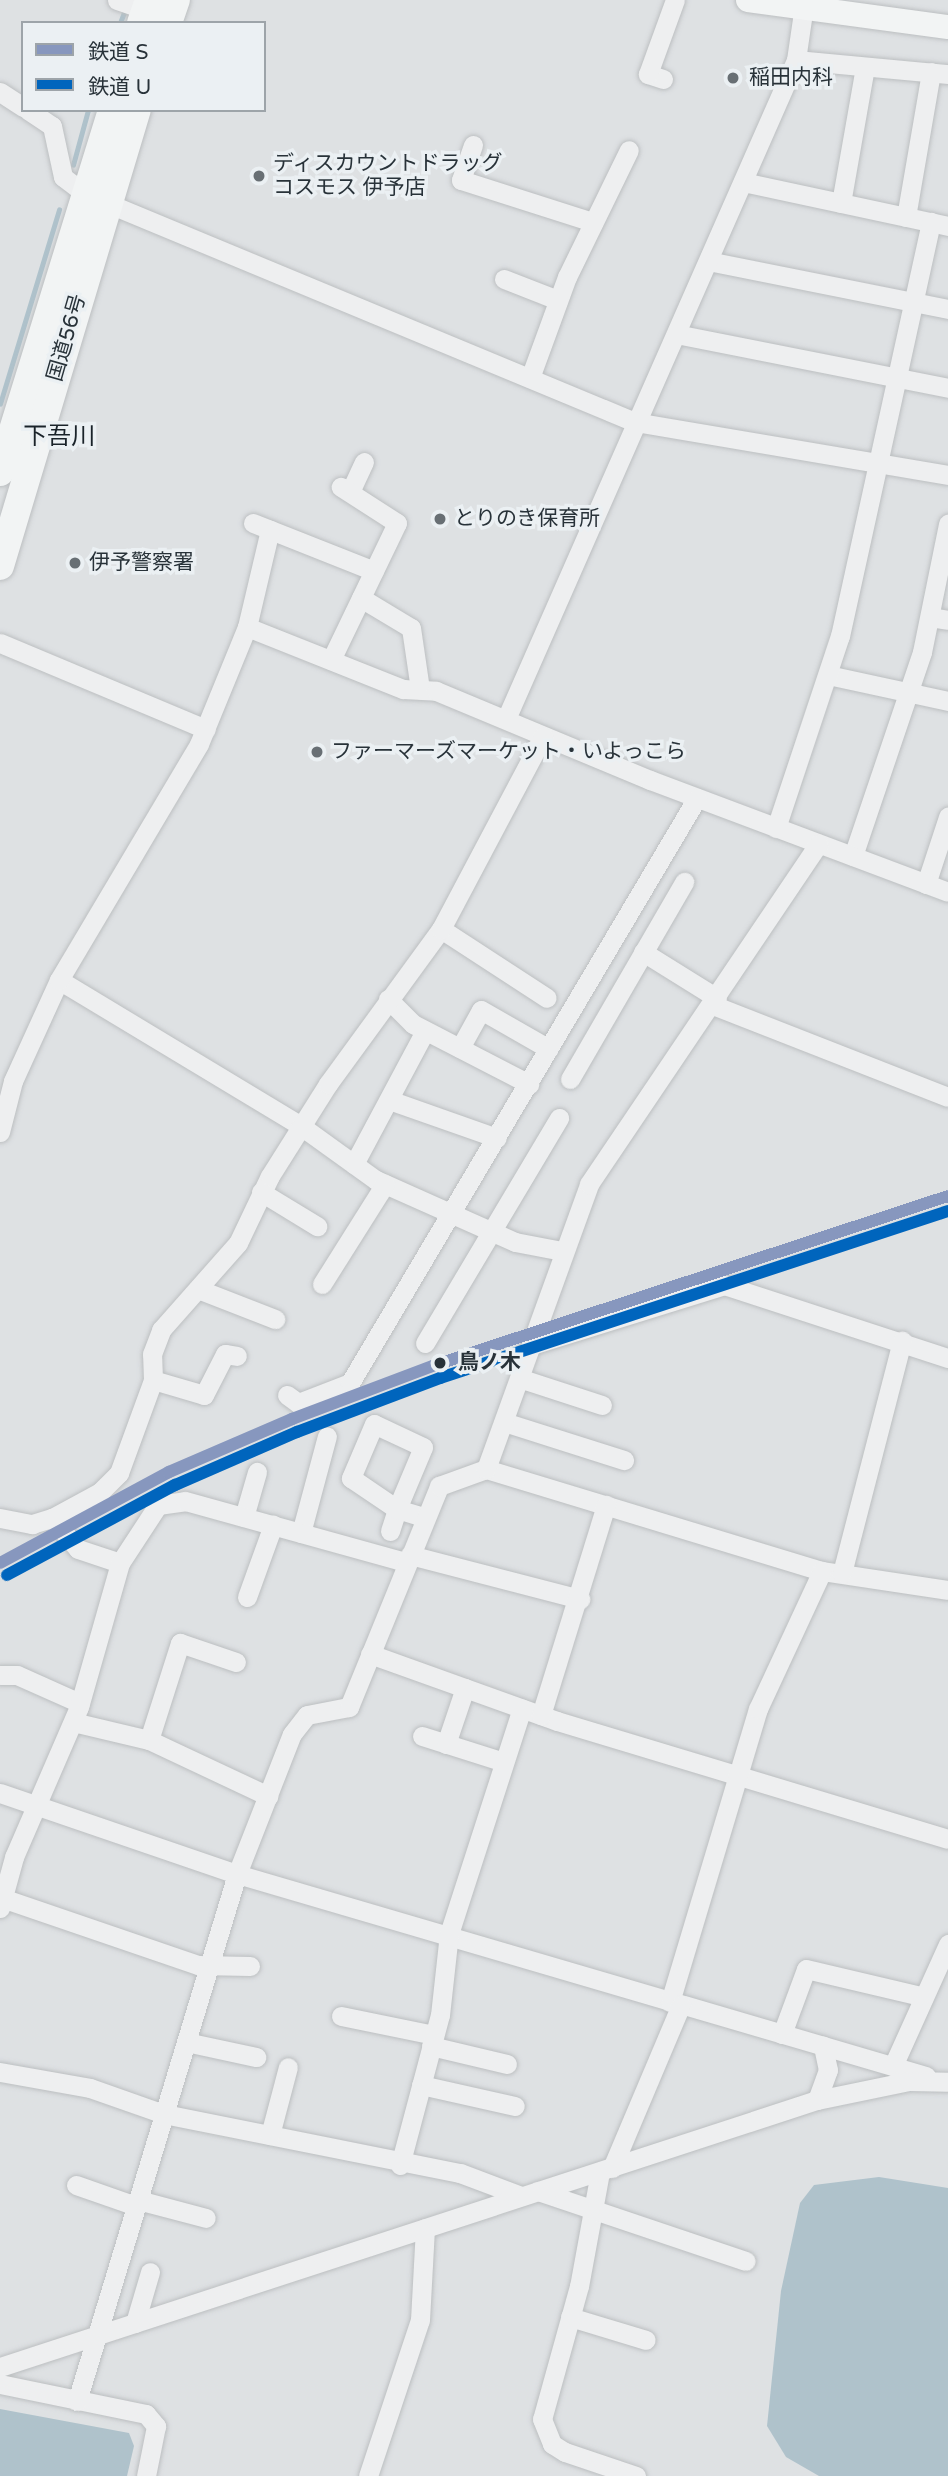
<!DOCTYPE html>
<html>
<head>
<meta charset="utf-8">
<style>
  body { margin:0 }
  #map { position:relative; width:948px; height:2476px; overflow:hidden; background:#dee1e3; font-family:"Varela Round","Noto Sans JP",sans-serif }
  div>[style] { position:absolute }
  .water>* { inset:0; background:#afc2cb }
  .stream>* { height:4.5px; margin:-2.25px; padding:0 2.25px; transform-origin:2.25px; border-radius:2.25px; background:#afc2cb }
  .roads { filter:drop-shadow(0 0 2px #bcbfc1) drop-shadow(0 0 2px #bcbfc1) }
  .minor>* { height:19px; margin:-9.5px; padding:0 9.5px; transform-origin:9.5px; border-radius:9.5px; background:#eeeff0 }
  .major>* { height:24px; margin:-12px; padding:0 12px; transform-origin:12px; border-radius:12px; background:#f2f4f4 }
  .highway>* { height:28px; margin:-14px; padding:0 14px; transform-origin:14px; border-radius:14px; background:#f2f4f4 }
  .rail-1>* { height:12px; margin:-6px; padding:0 6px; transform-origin:6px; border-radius:6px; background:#8797be }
  .rail-2>* { height:12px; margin:-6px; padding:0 6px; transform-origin:6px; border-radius:6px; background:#0065bd }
  .dots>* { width:19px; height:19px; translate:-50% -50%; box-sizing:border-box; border:4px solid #ebf0f3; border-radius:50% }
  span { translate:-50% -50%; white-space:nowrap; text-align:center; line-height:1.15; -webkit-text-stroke:7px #ebf0f3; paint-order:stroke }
  .poi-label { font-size:21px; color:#283239 }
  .left { translate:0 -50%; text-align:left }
  .street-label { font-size:21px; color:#283239 }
  .stop-label { font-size:21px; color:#283239; font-weight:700 }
  .quarter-label { font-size:24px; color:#1a232a }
  .legend { position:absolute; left:21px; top:21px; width:245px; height:91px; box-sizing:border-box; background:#ebf0f3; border:2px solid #9da4a9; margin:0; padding:9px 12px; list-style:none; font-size:21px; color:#283239 }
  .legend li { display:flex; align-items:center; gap:14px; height:35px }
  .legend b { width:35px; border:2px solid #9da4a9 }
</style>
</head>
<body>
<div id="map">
  <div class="water">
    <div style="clip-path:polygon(879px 2177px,948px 2188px,948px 2476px,819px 2476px,786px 2457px,767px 2426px,781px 2291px,800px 2203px,814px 2185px)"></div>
    <div style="clip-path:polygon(0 2409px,129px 2433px,134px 2446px,127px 2476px,0 2476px)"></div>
  </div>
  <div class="stream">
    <div style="left:120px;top:23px;width:17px;rotate:-69deg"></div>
    <div style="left:73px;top:165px;width:57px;rotate:-74.7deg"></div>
    <div style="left:0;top:404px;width:203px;rotate:-73.1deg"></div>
  </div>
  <div class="roads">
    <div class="minor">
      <div style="left:117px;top:0;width:31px;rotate:19deg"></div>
      <div style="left:796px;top:60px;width:153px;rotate:5.3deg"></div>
      <div style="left:663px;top:79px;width:16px;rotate:-162deg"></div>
      <div style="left:648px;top:74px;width:79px;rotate:-70deg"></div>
      <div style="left:0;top:92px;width:27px;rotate:33deg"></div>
      <div style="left:28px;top:110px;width:29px;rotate:34deg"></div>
      <div style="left:52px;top:126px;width:52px;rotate:77.8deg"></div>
      <div style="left:63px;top:177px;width:26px;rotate:37deg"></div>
      <div style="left:473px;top:145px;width:37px;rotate:109deg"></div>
      <div style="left:461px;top:180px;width:139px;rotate:17.7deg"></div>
      <div style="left:743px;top:182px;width:210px;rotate:12.1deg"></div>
      <div style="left:107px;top:203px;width:572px;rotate:22.53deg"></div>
      <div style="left:635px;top:422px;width:317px;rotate:9.6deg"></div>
      <div style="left:841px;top:203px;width:138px;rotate:-80deg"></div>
      <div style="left:906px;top:217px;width:147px;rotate:-80.2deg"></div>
      <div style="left:708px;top:261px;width:245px;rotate:11.3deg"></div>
      <div style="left:504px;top:279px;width:58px;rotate:21.3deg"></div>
      <div style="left:676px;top:334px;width:277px;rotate:11.2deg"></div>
      <div style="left:530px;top:378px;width:108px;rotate:-69.9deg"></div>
      <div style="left:567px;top:277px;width:141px;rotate:-64deg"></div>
      <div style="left:350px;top:492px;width:33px;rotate:-65deg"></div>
      <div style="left:253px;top:523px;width:130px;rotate:21.6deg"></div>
      <div style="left:361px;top:598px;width:58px;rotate:31deg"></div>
      <div style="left:411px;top:628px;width:62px;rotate:81.6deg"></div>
      <div style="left:930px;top:617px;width:18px;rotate:9deg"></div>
      <div style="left:247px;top:627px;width:100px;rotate:-76.7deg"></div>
      <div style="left:0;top:643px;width:223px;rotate:22.7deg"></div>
      <div style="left:331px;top:660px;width:152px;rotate:-64.3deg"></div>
      <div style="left:397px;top:523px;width:67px;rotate:-147.3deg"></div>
      <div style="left:828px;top:675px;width:123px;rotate:12.2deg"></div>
      <div style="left:506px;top:719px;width:720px;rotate:-66.25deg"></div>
      <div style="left:796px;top:60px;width:49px;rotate:-81.7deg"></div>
      <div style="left:776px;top:828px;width:202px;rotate:-71.6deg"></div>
      <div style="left:840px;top:636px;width:424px;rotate:-77.6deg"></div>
      <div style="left:853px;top:856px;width:215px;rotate:-71.3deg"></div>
      <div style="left:922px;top:652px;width:131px;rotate:-78.5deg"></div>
      <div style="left:926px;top:884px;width:71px;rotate:-71.8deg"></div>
      <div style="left:441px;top:929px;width:126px;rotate:33.1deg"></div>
      <div style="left:643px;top:952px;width:87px;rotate:31.9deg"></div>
      <div style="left:59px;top:980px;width:283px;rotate:31.1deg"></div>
      <div style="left:301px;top:1126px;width:92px;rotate:35.8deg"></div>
      <div style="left:376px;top:1180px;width:152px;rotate:24deg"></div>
      <div style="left:515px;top:1242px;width:48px;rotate:10.8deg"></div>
      <div style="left:388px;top:999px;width:35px;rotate:45deg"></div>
      <div style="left:413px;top:1024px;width:131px;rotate:27.3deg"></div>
      <div style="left:713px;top:1005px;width:252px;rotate:21.4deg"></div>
      <div style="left:460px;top:1048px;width:43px;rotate:-61.1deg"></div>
      <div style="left:481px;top:1010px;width:78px;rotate:29.8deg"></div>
      <div style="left:570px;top:1079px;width:228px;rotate:-59.9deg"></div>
      <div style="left:392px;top:1101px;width:111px;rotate:19.4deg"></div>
      <div style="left:0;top:1132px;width:53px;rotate:-75.7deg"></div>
      <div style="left:13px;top:1081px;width:111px;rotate:-65.5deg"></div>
      <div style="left:59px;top:980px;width:274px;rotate:-59.3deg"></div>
      <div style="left:199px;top:744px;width:126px;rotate:-67.7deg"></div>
      <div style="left:247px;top:627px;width:168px;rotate:21.7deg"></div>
      <div style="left:403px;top:689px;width:33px;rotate:3deg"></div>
      <div style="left:436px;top:691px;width:232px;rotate:22.6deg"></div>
      <div style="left:650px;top:780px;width:318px;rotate:20.6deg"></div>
      <div style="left:354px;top:1164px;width:151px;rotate:-61.9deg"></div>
      <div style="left:261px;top:1192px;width:66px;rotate:31.3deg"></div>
      <div style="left:322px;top:1284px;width:118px;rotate:-57.8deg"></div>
      <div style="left:198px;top:1289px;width:83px;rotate:21.3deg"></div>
      <div style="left:425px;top:1343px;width:262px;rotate:-59.2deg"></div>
      <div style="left:535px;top:1344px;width:198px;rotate:-17.3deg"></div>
      <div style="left:724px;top:1285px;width:236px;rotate:18.1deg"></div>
      <div style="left:522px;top:1379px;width:84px;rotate:18deg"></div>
      <div style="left:153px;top:1380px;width:53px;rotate:16.4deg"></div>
      <div style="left:204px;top:1395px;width:46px;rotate:-62.9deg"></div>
      <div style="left:225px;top:1354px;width:12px;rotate:9deg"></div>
      <div style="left:287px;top:1395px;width:14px;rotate:36deg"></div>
      <div style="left:298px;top:1403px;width:56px;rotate:-21deg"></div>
      <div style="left:350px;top:1383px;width:680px;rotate:-59.33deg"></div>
      <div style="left:504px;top:1422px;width:126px;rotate:17.6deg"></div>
      <div style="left:486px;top:1469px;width:351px;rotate:16.9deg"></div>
      <div style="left:822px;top:1571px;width:127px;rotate:8.6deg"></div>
      <div style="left:244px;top:1517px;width:47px;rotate:-73.9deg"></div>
      <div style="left:0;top:1518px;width:33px;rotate:11deg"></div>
      <div style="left:32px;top:1524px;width:21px;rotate:-17deg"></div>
      <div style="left:52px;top:1518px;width:55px;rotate:-28.4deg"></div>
      <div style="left:100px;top:1492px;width:27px;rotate:-45deg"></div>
      <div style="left:119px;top:1473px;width:99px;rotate:-69.9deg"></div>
      <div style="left:153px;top:1380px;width:26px;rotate:-92deg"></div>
      <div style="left:152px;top:1354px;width:26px;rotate:-69deg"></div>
      <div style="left:161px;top:1330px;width:116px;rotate:-48.5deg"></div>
      <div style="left:238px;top:1243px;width:74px;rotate:-64.5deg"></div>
      <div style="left:270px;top:1176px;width:109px;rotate:-57.8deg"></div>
      <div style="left:328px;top:1084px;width:192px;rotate:-53.9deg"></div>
      <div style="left:441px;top:929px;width:218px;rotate:-62.1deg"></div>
      <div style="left:52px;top:1518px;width:40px;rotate:50deg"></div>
      <div style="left:78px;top:1549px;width:44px;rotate:18.4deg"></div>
      <div style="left:390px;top:1531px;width:23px;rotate:-72deg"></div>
      <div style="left:397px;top:1509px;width:67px;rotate:-67.2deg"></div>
      <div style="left:423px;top:1447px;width:54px;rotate:-154.9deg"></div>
      <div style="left:374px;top:1424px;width:59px;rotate:113.1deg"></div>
      <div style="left:351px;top:1478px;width:55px;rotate:34deg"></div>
      <div style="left:397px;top:1509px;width:28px;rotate:17deg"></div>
      <div style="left:301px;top:1533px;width:100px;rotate:-75deg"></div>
      <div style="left:410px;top:1555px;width:176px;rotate:14.5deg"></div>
      <div style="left:842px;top:1573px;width:240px;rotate:-75.5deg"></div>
      <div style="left:247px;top:1597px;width:77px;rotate:-70.1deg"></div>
      <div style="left:370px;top:1654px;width:199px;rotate:19.7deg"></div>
      <div style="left:557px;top:1721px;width:408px;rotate:16.8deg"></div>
      <div style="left:0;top:1675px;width:17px"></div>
      <div style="left:17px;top:1675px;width:69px;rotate:24deg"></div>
      <div style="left:541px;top:1715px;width:220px;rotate:-72.8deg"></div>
      <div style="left:73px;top:1722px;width:78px;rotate:13.3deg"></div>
      <div style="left:149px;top:1740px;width:132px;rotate:25.2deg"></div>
      <div style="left:422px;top:1736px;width:86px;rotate:17.6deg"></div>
      <div style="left:149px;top:1740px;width:102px;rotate:-72.3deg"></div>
      <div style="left:180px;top:1643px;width:59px;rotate:18.7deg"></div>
      <div style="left:446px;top:1744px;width:59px;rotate:-71.3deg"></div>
      <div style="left:0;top:1793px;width:250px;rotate:18.9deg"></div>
      <div style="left:237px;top:1874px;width:718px;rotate:16.34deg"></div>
      <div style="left:2px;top:1898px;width:207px;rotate:18.9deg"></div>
      <div style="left:198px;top:1965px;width:52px;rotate:1.1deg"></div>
      <div style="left:0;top:1908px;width:53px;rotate:-74.6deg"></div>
      <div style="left:14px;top:1857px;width:163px;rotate:-66.6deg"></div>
      <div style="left:79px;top:1707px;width:150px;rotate:-74.1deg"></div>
      <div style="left:120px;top:1563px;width:69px;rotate:-56.8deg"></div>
      <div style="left:158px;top:1505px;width:27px;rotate:-8deg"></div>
      <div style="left:185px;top:1501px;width:228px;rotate:15.5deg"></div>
      <div style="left:670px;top:2002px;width:306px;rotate:-73.3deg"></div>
      <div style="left:758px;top:1709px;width:152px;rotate:-65.1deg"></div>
      <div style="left:341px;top:2016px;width:95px;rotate:11.5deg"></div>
      <div style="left:782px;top:2034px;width:69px;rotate:-69.7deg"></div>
      <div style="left:806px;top:1969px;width:121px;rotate:13.3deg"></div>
      <div style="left:186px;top:2042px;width:72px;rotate:12.1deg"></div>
      <div style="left:431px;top:2046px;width:78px;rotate:13.3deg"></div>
      <div style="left:893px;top:2066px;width:134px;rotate:-65.7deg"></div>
      <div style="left:0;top:2072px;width:91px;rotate:10.1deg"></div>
      <div style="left:90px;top:2088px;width:78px;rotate:19.4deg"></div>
      <div style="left:164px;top:2114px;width:302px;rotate:11.3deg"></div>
      <div style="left:460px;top:2173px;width:65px;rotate:20.7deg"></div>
      <div style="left:421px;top:2085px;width:96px;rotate:12.6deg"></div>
      <div style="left:817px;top:2100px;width:32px;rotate:-70deg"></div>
      <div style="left:828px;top:2070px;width:25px;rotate:-102deg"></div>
      <div style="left:270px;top:2135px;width:70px;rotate:-75.2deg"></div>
      <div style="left:400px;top:2165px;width:155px;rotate:-75.1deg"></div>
      <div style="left:440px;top:2015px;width:81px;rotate:-83.7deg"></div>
      <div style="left:449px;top:1934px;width:237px;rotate:-72.1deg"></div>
      <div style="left:612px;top:2168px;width:177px;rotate:-67.1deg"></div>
      <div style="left:600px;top:2172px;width:116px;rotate:100.4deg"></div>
      <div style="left:579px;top:2286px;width:138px;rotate:105.5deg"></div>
      <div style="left:542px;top:2419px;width:27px;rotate:68deg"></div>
      <div style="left:552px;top:2444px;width:15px;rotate:32deg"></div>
      <div style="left:565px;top:2452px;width:75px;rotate:18.7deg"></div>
      <div style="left:76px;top:2185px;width:64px;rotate:19.3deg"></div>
      <div style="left:538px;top:2191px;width:219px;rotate:18.6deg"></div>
      <div style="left:138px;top:2200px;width:70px;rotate:14.8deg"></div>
      <div style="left:570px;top:2317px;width:79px;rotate:16.8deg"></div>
      <div style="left:135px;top:2323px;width:53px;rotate:-73.6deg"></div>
      <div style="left:0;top:2367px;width:860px;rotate:-18.1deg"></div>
      <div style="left:817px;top:2100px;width:94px;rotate:-11.7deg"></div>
      <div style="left:909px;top:2081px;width:39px;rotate:1deg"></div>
      <div style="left:0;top:2384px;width:149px;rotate:11.6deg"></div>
      <div style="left:146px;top:2414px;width:16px;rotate:50deg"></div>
      <div style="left:156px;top:2426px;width:51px;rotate:101.3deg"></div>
      <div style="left:77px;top:2401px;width:551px;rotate:-73.11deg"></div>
      <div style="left:237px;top:1874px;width:150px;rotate:-68.6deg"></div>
      <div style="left:292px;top:1734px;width:24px;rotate:-52deg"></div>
      <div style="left:307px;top:1715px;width:43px;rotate:-10.8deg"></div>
      <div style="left:349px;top:1707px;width:239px;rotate:-67.8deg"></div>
      <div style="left:439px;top:1486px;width:50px;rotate:-19.9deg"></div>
      <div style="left:486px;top:1469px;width:303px;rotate:-70.1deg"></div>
      <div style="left:589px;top:1184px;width:410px;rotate:-56deg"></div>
      <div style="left:368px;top:2476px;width:164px;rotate:-71.6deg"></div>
      <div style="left:420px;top:2320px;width:92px;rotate:-86.9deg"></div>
    </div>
    <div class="major">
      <div style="left:748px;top:0;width:202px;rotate:7.7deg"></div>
    </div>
    <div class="highway">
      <div style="left:141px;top:23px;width:24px;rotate:-71deg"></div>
      <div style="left:168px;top:23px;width:24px;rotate:-71deg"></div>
      <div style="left:0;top:472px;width:379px;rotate:-72.8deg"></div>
      <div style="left:0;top:566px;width:476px;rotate:-73.3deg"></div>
    </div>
  </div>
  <div class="rail-1">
    <div style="left:0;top:1563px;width:192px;rotate:-28.3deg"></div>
    <div style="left:169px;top:1472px;width:134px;rotate:-23.3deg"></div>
    <div style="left:292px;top:1419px;width:153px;rotate:-20.7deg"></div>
    <div style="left:435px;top:1365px;width:540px;rotate:-18.23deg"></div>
  </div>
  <div class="rail-2">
    <div style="left:7px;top:1575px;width:191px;rotate:-28.2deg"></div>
    <div style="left:175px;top:1485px;width:133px;rotate:-23.5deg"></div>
    <div style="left:297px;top:1432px;width:153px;rotate:-20.7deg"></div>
    <div style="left:440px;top:1378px;width:535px;rotate:-18.2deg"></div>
  </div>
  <div class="dots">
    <div style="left:733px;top:78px;background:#686f74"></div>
    <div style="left:259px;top:176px;background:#686f74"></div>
    <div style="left:440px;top:519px;background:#686f74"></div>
    <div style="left:75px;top:563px;background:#686f74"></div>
    <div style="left:317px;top:752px;background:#686f74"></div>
    <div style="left:440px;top:1363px;background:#283239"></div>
  </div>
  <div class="poi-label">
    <span class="left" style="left:749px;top:78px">稲田内科</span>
    <span class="left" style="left:273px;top:176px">ディスカウントドラッグ<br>コスモス 伊予店</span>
    <span class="left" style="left:454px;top:519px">とりのき保育所</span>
    <span class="left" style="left:89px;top:563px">伊予警察署</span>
    <span class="left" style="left:331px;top:752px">ファーマーズマーケット・いよっこら</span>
  </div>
  <div class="street-label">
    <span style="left:67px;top:338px;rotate:-74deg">国道56号</span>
  </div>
  <div class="stop-label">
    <span class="left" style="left:458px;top:1363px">鳥ノ木</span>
  </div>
  <div class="quarter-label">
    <span style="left:59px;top:437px">下吾川</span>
  </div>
  <ul class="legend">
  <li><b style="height:9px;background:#8797be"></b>鉄道 S</li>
  <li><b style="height:9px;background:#0065bd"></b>鉄道 U</li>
  </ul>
</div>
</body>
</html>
